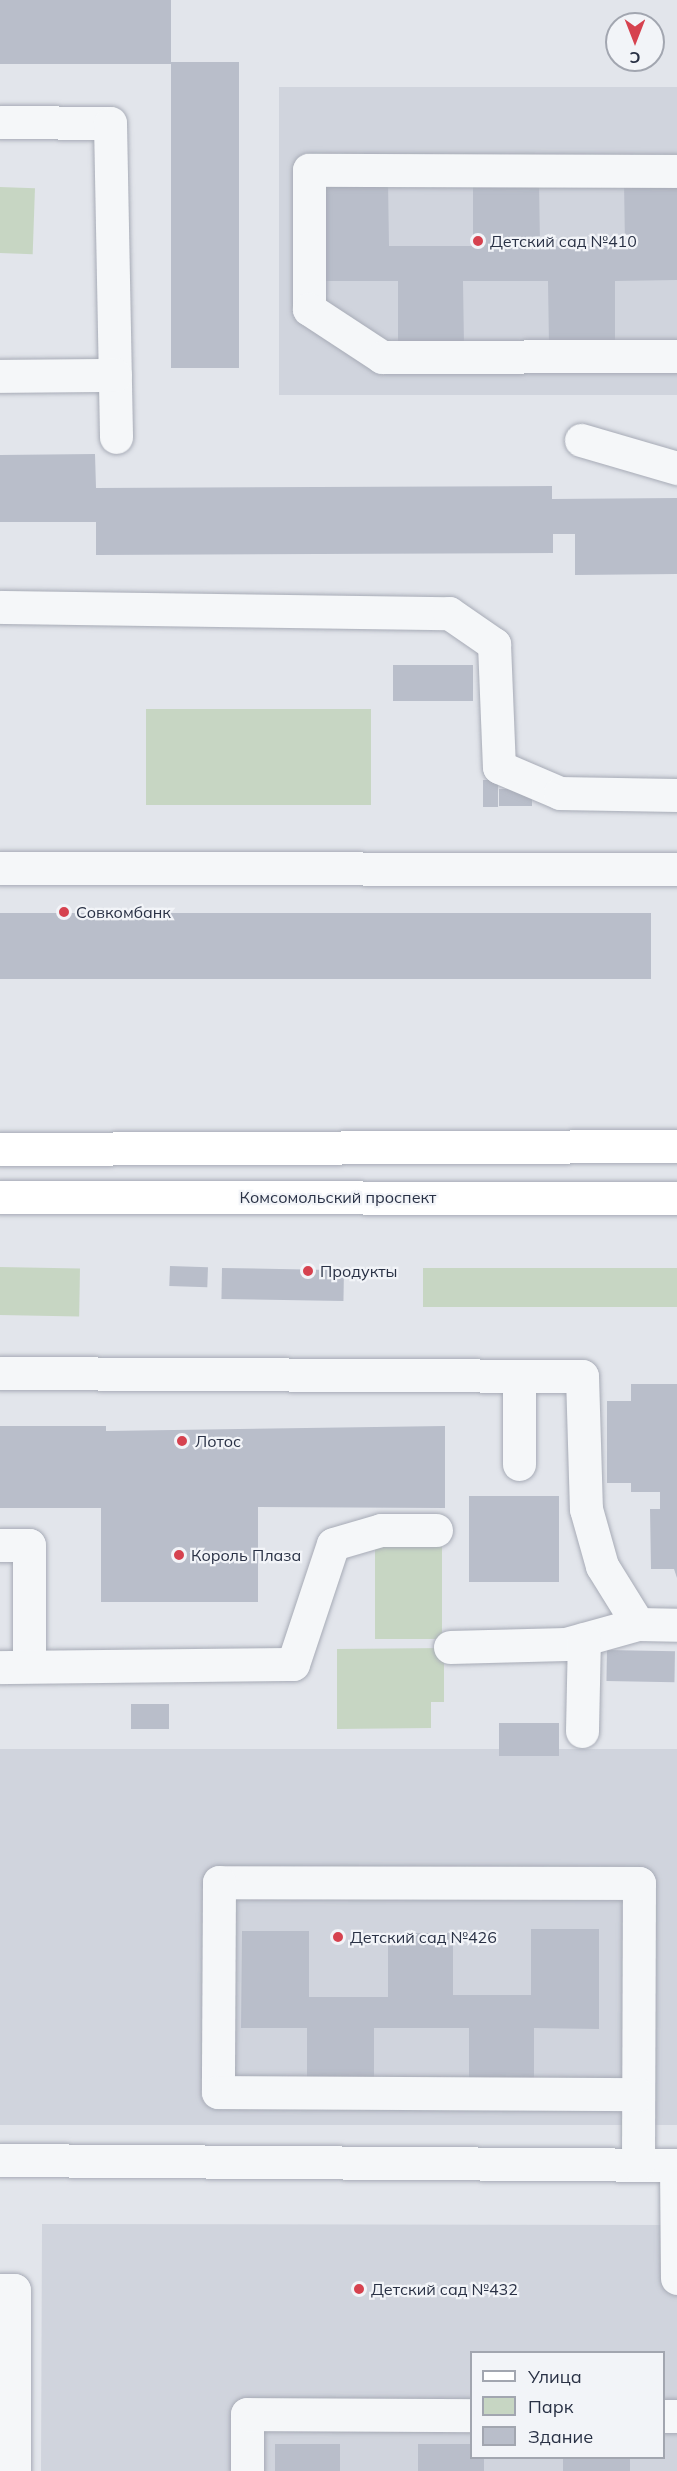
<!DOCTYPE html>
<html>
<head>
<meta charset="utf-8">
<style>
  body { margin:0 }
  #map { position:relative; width:677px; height:2471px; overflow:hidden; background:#e2e5eb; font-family:Mulish,sans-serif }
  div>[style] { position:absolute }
  .built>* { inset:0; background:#d0d4dd; transform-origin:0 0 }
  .green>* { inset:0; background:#c7d6c3; transform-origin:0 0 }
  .building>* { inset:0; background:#b9beca; transform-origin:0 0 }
  .roads { filter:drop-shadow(0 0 2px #a7abb6) drop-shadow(0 0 2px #a7abb6) }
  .minor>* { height:33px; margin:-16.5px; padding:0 16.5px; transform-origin:16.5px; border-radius:16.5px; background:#f5f7f9 }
  .major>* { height:33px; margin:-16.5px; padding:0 16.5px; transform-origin:16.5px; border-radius:16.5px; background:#fff }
  .dots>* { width:16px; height:16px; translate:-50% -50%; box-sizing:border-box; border:3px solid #f2f4f8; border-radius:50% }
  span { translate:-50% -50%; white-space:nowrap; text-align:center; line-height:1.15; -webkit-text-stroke:4.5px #f2f4f8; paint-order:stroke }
  .poi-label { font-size:16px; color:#293145 }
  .left { translate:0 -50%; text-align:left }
  .street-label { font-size:16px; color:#293145 }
  .legend { position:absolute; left:470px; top:2351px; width:195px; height:108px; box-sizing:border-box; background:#f2f4f8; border:2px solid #a2a6b0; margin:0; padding:8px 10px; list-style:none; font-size:18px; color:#293145 }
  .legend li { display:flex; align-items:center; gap:12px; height:30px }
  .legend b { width:30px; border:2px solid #a2a6b0 }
  .north { position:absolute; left:605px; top:12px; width:60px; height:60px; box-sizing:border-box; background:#f2f4f8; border:2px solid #a2a6b0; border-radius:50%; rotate:180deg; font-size:16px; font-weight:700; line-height:24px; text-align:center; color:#293145 }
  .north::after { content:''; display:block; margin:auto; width:21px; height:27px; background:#d6424f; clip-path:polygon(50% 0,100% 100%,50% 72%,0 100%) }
</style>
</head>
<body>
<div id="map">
  <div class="built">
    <div style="left:279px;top:87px;width:398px;height:308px"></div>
    <div style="left:0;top:1749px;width:677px;height:376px"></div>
    <div style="clip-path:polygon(evenodd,42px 2224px,677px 2225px,677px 2471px,41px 2471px,42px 2224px,472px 2352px,664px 2352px,664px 2458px,472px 2458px,472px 2352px)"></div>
  </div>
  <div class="green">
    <div style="left:0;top:187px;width:35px;height:66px;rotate:2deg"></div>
    <div style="left:146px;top:709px;width:225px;height:96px"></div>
    <div style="left:0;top:1267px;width:80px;height:48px;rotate:1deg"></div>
    <div style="left:677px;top:1268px;width:39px;height:254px;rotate:90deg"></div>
    <div style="left:375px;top:1547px;width:67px;height:92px"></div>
    <div style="clip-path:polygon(444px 1648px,444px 1702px,431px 1702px,431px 1728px,337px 1729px,337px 1649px)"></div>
  </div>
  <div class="building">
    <div style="left:0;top:0;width:171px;height:64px"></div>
    <div style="left:239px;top:62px;width:306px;height:68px;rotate:90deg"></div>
    <div style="clip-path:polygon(677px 180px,677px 280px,615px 281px,615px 346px,549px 346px,548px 281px,463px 281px,464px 346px,398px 346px,398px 281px,322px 281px,321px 181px,388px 181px,389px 246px,473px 246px,473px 181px,539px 181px,540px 246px,625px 246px,624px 181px)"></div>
    <div style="clip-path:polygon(95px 454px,96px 488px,552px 486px,552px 499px,677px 498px,677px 574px,575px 575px,575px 534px,553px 534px,553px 553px,96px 555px,96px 522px,0 522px,0 455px)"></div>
    <div style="left:393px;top:665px;width:80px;height:36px"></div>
    <div style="left:483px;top:780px;width:15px;height:27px"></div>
    <div style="left:499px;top:789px;width:33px;height:17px"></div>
    <div style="left:651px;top:913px;width:66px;height:651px;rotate:90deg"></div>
    <div style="left:170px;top:1266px;width:38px;height:20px;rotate:2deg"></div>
    <div style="left:222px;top:1268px;width:122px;height:31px;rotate:1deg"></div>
    <div style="clip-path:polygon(631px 1384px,677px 1384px,677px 1578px,674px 1569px,651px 1569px,650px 1509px,660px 1509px,660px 1492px,631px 1492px,631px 1483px,607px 1483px,607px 1401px,631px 1401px)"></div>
    <div style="clip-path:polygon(0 1426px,106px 1426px,106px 1431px,445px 1426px,445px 1508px,258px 1507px,258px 1602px,101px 1602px,101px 1508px,0 1508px)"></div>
    <div style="left:559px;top:1496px;width:86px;height:90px;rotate:90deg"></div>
    <div style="left:607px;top:1650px;width:68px;height:31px;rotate:1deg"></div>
    <div style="left:131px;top:1704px;width:38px;height:25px"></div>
    <div style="left:499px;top:1723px;width:60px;height:33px"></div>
    <div style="clip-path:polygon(531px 1929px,599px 1929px,599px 2029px,534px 2028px,534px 2092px,469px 2092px,469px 2028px,374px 2028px,374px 2092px,307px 2092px,307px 2028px,241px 2028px,242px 1931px,309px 1931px,309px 1997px,388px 1997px,388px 1933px,453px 1933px,453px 1995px,531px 1995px)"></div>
    <div style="left:275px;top:2444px;width:65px;height:27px"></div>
    <div style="clip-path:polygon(418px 2444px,472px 2444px,472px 2458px,484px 2458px,484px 2471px,418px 2471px)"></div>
    <div style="left:563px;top:2458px;width:67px;height:13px"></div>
  </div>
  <div class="roads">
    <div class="minor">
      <div style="left:0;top:122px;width:110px;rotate:0.5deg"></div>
      <div style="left:110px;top:123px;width:314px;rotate:88.9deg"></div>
      <div style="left:677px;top:171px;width:368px;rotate:-179.8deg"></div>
      <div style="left:309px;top:170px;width:139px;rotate:90deg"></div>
      <div style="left:309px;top:309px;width:87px;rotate:33.3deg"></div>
      <div style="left:382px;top:357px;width:295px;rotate:-0.2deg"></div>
      <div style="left:0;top:376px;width:115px;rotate:-0.5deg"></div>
      <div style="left:581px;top:440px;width:100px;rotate:16.3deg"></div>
      <div style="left:0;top:607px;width:449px;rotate:0.8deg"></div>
      <div style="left:449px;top:613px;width:55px;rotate:34.6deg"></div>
      <div style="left:494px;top:644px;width:123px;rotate:87.7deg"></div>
      <div style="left:499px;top:767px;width:66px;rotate:23.1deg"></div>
      <div style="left:560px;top:793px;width:117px;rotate:1deg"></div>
      <div style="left:0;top:868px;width:677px;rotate:0.08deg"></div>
      <div style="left:0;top:1373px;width:582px;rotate:0.3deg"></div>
      <div style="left:582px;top:1376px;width:133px;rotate:88.3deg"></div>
      <div style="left:586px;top:1509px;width:59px;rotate:74.3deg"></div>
      <div style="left:602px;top:1566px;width:68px;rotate:58.2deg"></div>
      <div style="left:638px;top:1624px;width:39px;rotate:1deg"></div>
      <div style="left:519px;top:1376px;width:88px;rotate:90deg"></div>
      <div style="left:0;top:1545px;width:29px"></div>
      <div style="left:29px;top:1545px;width:120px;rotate:90deg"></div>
      <div style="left:450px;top:1647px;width:116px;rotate:-1.5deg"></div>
      <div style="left:566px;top:1644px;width:75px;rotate:-15.5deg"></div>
      <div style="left:0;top:1667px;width:293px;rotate:-0.6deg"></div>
      <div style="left:293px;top:1664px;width:126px;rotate:-71.6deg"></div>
      <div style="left:333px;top:1544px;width:50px;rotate:-16.3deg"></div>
      <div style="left:381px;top:1530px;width:55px"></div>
      <div style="left:582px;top:1731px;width:92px;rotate:-88.8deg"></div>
      <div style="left:0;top:2160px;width:677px;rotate:0.42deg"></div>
      <div style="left:638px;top:2165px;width:282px;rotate:-89.8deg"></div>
      <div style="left:639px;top:1883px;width:420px;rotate:-179.9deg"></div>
      <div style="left:219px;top:1882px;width:210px;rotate:90.3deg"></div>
      <div style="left:218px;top:2092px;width:420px;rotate:0.3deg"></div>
      <div style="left:676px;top:2165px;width:113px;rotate:89.5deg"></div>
      <div style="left:0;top:2290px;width:14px"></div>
      <div style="left:14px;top:2290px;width:181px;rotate:90deg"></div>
      <div style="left:664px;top:2416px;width:13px"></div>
      <div style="left:247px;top:2471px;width:57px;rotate:-90deg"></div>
      <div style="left:247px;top:2414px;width:225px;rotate:0.3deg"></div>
    </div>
    <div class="major">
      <div style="left:0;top:1149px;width:677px;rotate:-0.25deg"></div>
      <div style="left:0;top:1197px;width:677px;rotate:0.08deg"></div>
    </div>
  </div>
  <div class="dots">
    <div style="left:478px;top:241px;background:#d6424f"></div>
    <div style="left:64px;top:912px;background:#d6424f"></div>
    <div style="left:308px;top:1271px;background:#d6424f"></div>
    <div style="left:182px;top:1441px;background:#d6424f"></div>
    <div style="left:179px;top:1555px;background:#d6424f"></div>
    <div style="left:338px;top:1937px;background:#d6424f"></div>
    <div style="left:359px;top:2289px;background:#d6424f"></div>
  </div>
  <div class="poi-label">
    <span class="left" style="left:490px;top:241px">Детский сад №410</span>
    <span class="left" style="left:76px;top:912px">Совкомбанк</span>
    <span class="left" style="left:320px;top:1271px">Продукты</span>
    <span class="left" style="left:195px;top:1441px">Лотос</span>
    <span class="left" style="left:191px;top:1555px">Король Плаза</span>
    <span class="left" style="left:350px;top:1937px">Детский сад №426</span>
    <span class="left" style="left:371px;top:2289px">Детский сад №432</span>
  </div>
  <div class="street-label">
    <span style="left:338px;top:1197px">Комсомольский проспект</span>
  </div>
  <ul class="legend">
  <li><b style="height:8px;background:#fff"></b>Улица</li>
  <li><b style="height:16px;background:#c7d6c3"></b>Парк</li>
  <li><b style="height:16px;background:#b9beca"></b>Здание</li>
  </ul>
  <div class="north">С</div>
</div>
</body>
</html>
